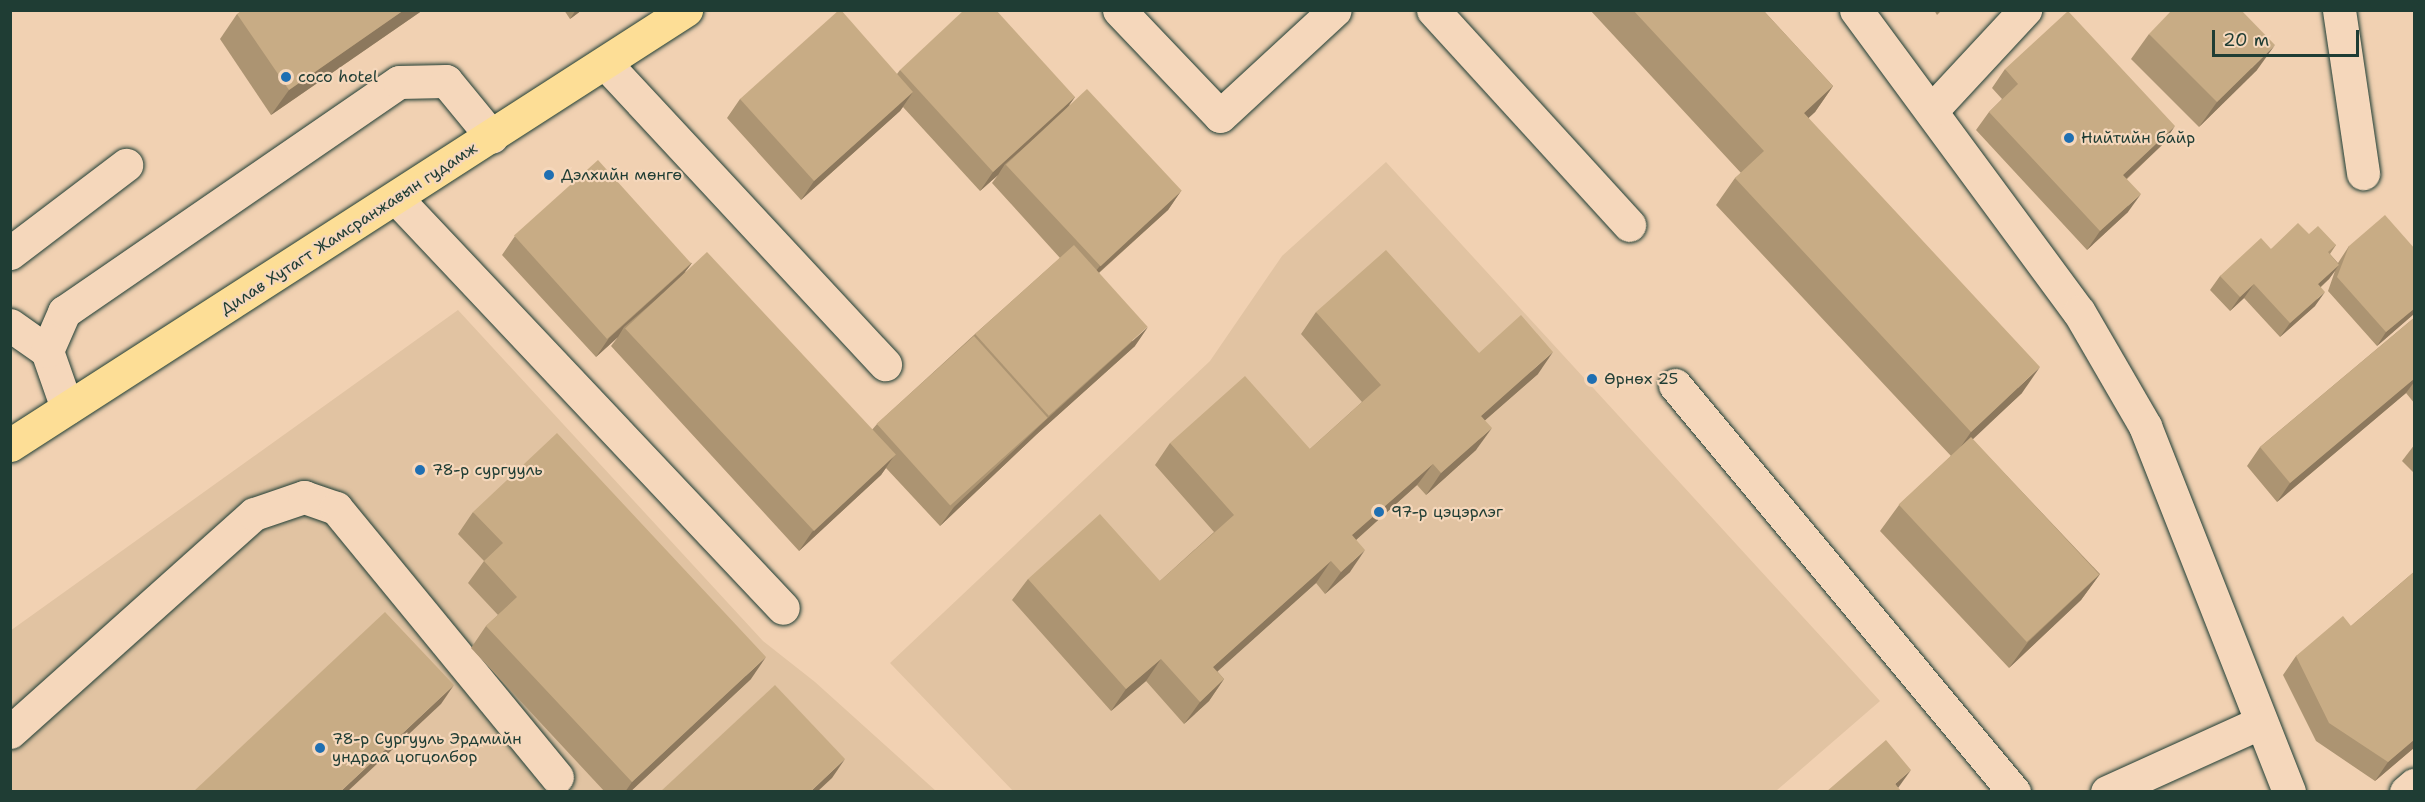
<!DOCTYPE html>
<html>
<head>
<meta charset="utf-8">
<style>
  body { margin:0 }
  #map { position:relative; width:2425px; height:802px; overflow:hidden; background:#f1d1b2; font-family:"Shantell Sans",sans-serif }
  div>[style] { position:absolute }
  .built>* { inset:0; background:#e1c3a2 }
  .roads { filter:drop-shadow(0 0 2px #1f3d34) drop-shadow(0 0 2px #1f3d34) }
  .minor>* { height:33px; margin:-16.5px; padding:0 16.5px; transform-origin:16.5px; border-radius:16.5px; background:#f5d7bb }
  .major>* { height:33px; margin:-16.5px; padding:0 16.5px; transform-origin:16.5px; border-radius:16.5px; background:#fdde96 }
  .wall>* { inset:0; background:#ac9472 }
  .shaded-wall>* { inset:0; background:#8c785d }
  .building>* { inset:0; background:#c8ac85; transform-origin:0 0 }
  .dots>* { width:16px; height:16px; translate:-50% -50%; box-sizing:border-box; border:3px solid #f5d7bb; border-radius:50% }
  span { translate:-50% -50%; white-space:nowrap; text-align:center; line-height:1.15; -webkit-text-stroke:4.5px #f5d7bb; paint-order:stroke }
  .poi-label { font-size:16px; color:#1f3d34 }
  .left { translate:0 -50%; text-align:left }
  .street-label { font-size:16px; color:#1f3d34 }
  .frame { position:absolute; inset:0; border:12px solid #1f3d34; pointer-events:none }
  .scale { position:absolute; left:2212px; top:30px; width:147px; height:27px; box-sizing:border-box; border:3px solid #1f3d34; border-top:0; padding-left:8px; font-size:18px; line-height:21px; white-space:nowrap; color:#1f3d34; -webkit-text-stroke:4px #f5d7bb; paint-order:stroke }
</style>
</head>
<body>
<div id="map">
  <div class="built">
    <div style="clip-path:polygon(1386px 162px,1880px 701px,1776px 791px,1014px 792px,890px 663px,1210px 361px,1282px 256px)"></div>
    <div style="clip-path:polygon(458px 310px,763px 641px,815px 682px,936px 791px,11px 791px,10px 631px)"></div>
  </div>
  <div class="roads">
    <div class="minor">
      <div style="left:1119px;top:10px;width:146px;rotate:46.4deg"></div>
      <div style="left:1220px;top:116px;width:156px;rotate:-42.7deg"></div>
      <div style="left:1433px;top:10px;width:291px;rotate:47.6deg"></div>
      <div style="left:1856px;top:10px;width:375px;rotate:53.6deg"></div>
      <div style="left:2079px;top:312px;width:132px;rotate:59.9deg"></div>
      <div style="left:2145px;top:426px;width:393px;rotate:68.5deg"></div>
      <div style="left:2339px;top:10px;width:165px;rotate:81.6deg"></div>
      <div style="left:606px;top:64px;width:410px;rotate:47.1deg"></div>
      <div style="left:1932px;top:110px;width:137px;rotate:-47.1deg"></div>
      <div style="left:397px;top:199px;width:562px;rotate:46.66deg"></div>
      <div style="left:10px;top:253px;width:146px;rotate:-37.2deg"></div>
      <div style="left:10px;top:325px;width:45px;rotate:35.1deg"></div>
      <div style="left:1675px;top:385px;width:530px;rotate:50.21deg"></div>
      <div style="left:67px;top:408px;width:60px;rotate:-109.3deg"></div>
      <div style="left:47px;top:351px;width:43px;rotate:-66.4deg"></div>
      <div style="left:64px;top:312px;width:406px;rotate:-34.5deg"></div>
      <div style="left:399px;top:82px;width:47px;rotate:-1.2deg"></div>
      <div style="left:446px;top:81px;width:72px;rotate:50.6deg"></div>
      <div style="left:10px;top:732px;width:327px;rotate:-41.8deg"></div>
      <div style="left:254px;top:514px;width:53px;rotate:-18.8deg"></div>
      <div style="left:304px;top:497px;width:34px;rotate:19deg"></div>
      <div style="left:336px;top:508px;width:348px;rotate:50.6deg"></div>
      <div style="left:2107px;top:792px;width:169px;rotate:-24.4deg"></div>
      <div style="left:2406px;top:792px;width:11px;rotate:-41deg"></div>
    </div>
    <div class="major">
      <div style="left:10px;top:445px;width:804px;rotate:-32.76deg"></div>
    </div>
  </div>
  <div class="wall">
    <div style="clip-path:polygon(423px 10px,271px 115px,220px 39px,237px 14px)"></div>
    <div style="clip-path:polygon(564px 10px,582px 10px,570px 19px)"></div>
    <div style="clip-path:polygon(1590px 10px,1763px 10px,1833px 86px,1815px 112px,1808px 118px,2022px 393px,1972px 439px,2100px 574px,2081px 600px,2009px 668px,1880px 531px,1899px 505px,1951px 456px,1716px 205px,1735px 178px,1741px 173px)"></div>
    <div style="clip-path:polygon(1934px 10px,1942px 10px,1937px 15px)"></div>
    <div style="clip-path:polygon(2149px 34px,2257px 70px,2199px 127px,2131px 59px)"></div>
    <div style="clip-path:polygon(2005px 69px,2162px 145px,2127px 179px,2128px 212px,2087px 250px,1976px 130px,1989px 112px,2002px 99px,1992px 88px)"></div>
    <div style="clip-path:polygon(900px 70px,1075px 97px,1069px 105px,1181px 191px,1168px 210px,1099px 273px,1135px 346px,1037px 434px,940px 526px,886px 468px,881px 475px,799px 551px,611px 346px,618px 337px,596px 357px,502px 255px,515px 236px,692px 263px,685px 272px,871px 431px,877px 424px,975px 334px,1060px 258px,992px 183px,998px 175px,980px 191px,903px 107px,900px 111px,801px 200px,727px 118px,740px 99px,897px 74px)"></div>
    <div style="clip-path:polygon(2309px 234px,2336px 245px,2330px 254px,2338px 263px,2349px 246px,2415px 249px,2415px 313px,2377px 346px,2328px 291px,2335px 271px,2329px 279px,2321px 287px,2315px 306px,2280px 337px,2244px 298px,2230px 311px,2210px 290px,2220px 276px,2271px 249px)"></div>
    <div style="clip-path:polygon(1316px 312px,1479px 353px,1538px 374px,1485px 420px,1476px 450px,1426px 495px,1417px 485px,1356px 540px,1350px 572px,1325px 594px,1316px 583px,1217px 671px,1224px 679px,1209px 701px,1184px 724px,1146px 681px,1111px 711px,1012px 600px,1028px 579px,1160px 581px,1214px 532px,1155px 465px,1170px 443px,1310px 449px,1362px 402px,1301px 334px)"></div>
    <div style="clip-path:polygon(2415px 317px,2415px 404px,2406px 393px,2277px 502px,2247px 466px,2260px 447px)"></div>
    <div style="clip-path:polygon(2415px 444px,2415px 474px,2402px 461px)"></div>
    <div style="clip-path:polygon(473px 512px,751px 679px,630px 792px,605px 792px,471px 648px,486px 626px,498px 615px,468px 583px,484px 561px,458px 534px)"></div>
    <div style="clip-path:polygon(2415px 571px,2415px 747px,2375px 781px,2316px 741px,2283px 675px,2296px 656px,2351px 626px)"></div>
  </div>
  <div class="shaded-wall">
    <div style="clip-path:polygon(404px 10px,423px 10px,271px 115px,289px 90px)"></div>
    <div style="clip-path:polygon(576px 10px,582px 10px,570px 19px)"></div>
    <div style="clip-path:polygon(2275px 45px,2257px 70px,2199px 127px,2217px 102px)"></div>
    <div style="clip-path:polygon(1833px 86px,1815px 112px,1785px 140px,1804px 113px)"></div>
    <div style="clip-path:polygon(913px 92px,900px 111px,801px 200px,814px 181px)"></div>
    <div style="clip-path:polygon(1075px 97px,1062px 115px,1005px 164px,998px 175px,980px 191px,993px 172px)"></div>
    <div style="clip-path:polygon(2175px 126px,2162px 145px,2110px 194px,2123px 175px)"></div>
    <div style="clip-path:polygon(1181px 191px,1168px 210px,1085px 285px,1099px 267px)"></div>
    <div style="clip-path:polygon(2141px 194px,2128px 212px,2087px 250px,2100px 231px)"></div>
    <div style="clip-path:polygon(692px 263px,678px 281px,624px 327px,618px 337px,596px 357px,609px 338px)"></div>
    <div style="clip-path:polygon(2339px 265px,2329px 279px,2308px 298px,2318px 284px)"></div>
    <div style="clip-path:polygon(2254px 284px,2244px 298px,2230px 311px,2240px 297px)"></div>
    <div style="clip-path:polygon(2325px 292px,2315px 306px,2280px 337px,2290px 323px)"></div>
    <div style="clip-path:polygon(2415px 308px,2415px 313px,2377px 346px,2386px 332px)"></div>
    <div style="clip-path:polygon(1148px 327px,1135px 346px,1037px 434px,940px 526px,954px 507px,1049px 417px)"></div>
    <div style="clip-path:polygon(1553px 352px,1538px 374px,1466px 437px,1481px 416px)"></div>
    <div style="clip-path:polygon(2040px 367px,2022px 393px,1953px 458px,1971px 432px)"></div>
    <div style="clip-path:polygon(2415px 378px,2415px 381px,2406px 393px,2277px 502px,2290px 483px)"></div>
    <div style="clip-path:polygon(1492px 428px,1476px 450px,1426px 495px,1441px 473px)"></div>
    <div style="clip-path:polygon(894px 456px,881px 475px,799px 551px,812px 532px)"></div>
    <div style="clip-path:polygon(1433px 464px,1417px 485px,1337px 557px,1352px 535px)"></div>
    <div style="clip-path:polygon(1365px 550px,1350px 572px,1325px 594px,1341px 572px)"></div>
    <div style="clip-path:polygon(1331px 561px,1316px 583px,1198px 689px,1213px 667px)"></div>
    <div style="clip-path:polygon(2100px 574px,2081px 600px,2009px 668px,2028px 642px)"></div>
    <div style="clip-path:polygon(766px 657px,751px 679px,630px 792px,625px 792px,632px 782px)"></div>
    <div style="clip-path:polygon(1161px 659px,1146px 681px,1111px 711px,1126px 689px)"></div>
    <div style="clip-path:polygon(1224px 679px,1209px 701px,1184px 724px,1200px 702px)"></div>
    <div style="clip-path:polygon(454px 685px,441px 704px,347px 792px,340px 792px)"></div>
    <div style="clip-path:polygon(2415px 739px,2415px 747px,2375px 781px,2388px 762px)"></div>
    <div style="clip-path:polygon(845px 759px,832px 778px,817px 792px,810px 792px)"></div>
    <div style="clip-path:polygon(1911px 770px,1898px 788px,1895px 784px)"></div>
  </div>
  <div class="building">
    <div style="clip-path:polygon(242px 10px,404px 10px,289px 90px,237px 14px)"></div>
    <div style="clip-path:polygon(839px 10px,841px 10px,913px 92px,814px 181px,740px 99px)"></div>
    <div style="clip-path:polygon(964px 10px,996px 10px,1075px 97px,993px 172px,900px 70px)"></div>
    <div style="clip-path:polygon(1633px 10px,1763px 10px,1833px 86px,1804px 113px,2040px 367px,1971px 432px,1735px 178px,1764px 151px)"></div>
    <div style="clip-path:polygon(2172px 10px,2241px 10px,2275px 45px,2217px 102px,2149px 34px)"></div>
    <div style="clip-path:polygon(2068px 11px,2175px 126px,2123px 175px,2141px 194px,2100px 231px,1989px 112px,2018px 84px,2005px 69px)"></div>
    <div style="left:1087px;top:89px;width:139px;height:111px;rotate:47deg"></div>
    <div style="left:598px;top:160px;width:139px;height:113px;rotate:48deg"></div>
    <div style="clip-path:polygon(2385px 215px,2415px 249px,2415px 308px,2386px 332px,2337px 277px,2349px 246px)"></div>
    <div style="clip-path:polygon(2298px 223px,2309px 234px,2318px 226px,2336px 245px,2328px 252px,2339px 265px,2318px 284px,2325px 292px,2290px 323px,2254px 284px,2240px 297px,2220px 276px,2261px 238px,2271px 249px)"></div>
    <div style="left:1074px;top:245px;width:110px;height:133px;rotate:48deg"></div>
    <div style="clip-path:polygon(1386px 250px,1479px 353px,1521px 315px,1553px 352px,1481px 416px,1492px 428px,1441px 473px,1433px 464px,1352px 535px,1365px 550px,1341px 572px,1331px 561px,1213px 667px,1224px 679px,1200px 702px,1161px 659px,1126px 689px,1028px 579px,1100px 514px,1160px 581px,1234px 515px,1170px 443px,1245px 376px,1310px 449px,1381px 385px,1316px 312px)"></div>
    <div style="left:707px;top:252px;width:277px;height:112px;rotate:47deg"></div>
    <div style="clip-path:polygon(2415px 317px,2415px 378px,2290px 483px,2260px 447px)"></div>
    <div style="left:974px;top:336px;width:110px;height:131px;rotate:48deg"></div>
    <div style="clip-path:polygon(557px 433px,766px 657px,632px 782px,486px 626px,517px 597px,484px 561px,503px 543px,473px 512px)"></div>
    <div style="left:1971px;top:437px;width:188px;height:99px;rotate:47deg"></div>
    <div style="clip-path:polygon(2415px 571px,2415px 739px,2388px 762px,2329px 723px,2296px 656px,2343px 616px,2351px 626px)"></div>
    <div style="clip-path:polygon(385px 612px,454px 685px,340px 792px,193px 792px)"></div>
    <div style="clip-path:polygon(775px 685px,845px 759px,810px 792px,660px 792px)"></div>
    <div style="clip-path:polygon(1886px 740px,1911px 770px,1895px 784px,1902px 792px,1826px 792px)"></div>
  </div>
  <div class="dots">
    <div style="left:286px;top:77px;background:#1f6fb2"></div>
    <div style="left:2069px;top:138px;background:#1f6fb2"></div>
    <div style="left:549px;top:175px;background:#1f6fb2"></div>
    <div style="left:1592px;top:379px;background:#1f6fb2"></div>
    <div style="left:420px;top:470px;background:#1f6fb2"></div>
    <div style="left:1379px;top:512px;background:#1f6fb2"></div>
    <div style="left:320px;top:748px;background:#1f6fb2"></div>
  </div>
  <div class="poi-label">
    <span class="left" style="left:298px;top:77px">coco hotel</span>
    <span class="left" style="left:2081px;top:138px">Нийтийн байр</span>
    <span class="left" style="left:561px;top:175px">Дэлхийн мөнгө</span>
    <span class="left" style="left:1604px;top:379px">Өрнөх 25</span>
    <span class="left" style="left:432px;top:470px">78-р сургууль</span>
    <span class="left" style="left:1391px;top:512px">97-р цэцэрлэг</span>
    <span class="left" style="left:332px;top:748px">78-р Сургууль Эрдмийн<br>ундраа цогцолбор</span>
  </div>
  <div class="street-label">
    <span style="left:349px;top:229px;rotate:-33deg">Дилав Хутагт Жамсранжавын гудамж</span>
  </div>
  <div class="frame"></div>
  <div class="scale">20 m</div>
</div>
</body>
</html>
